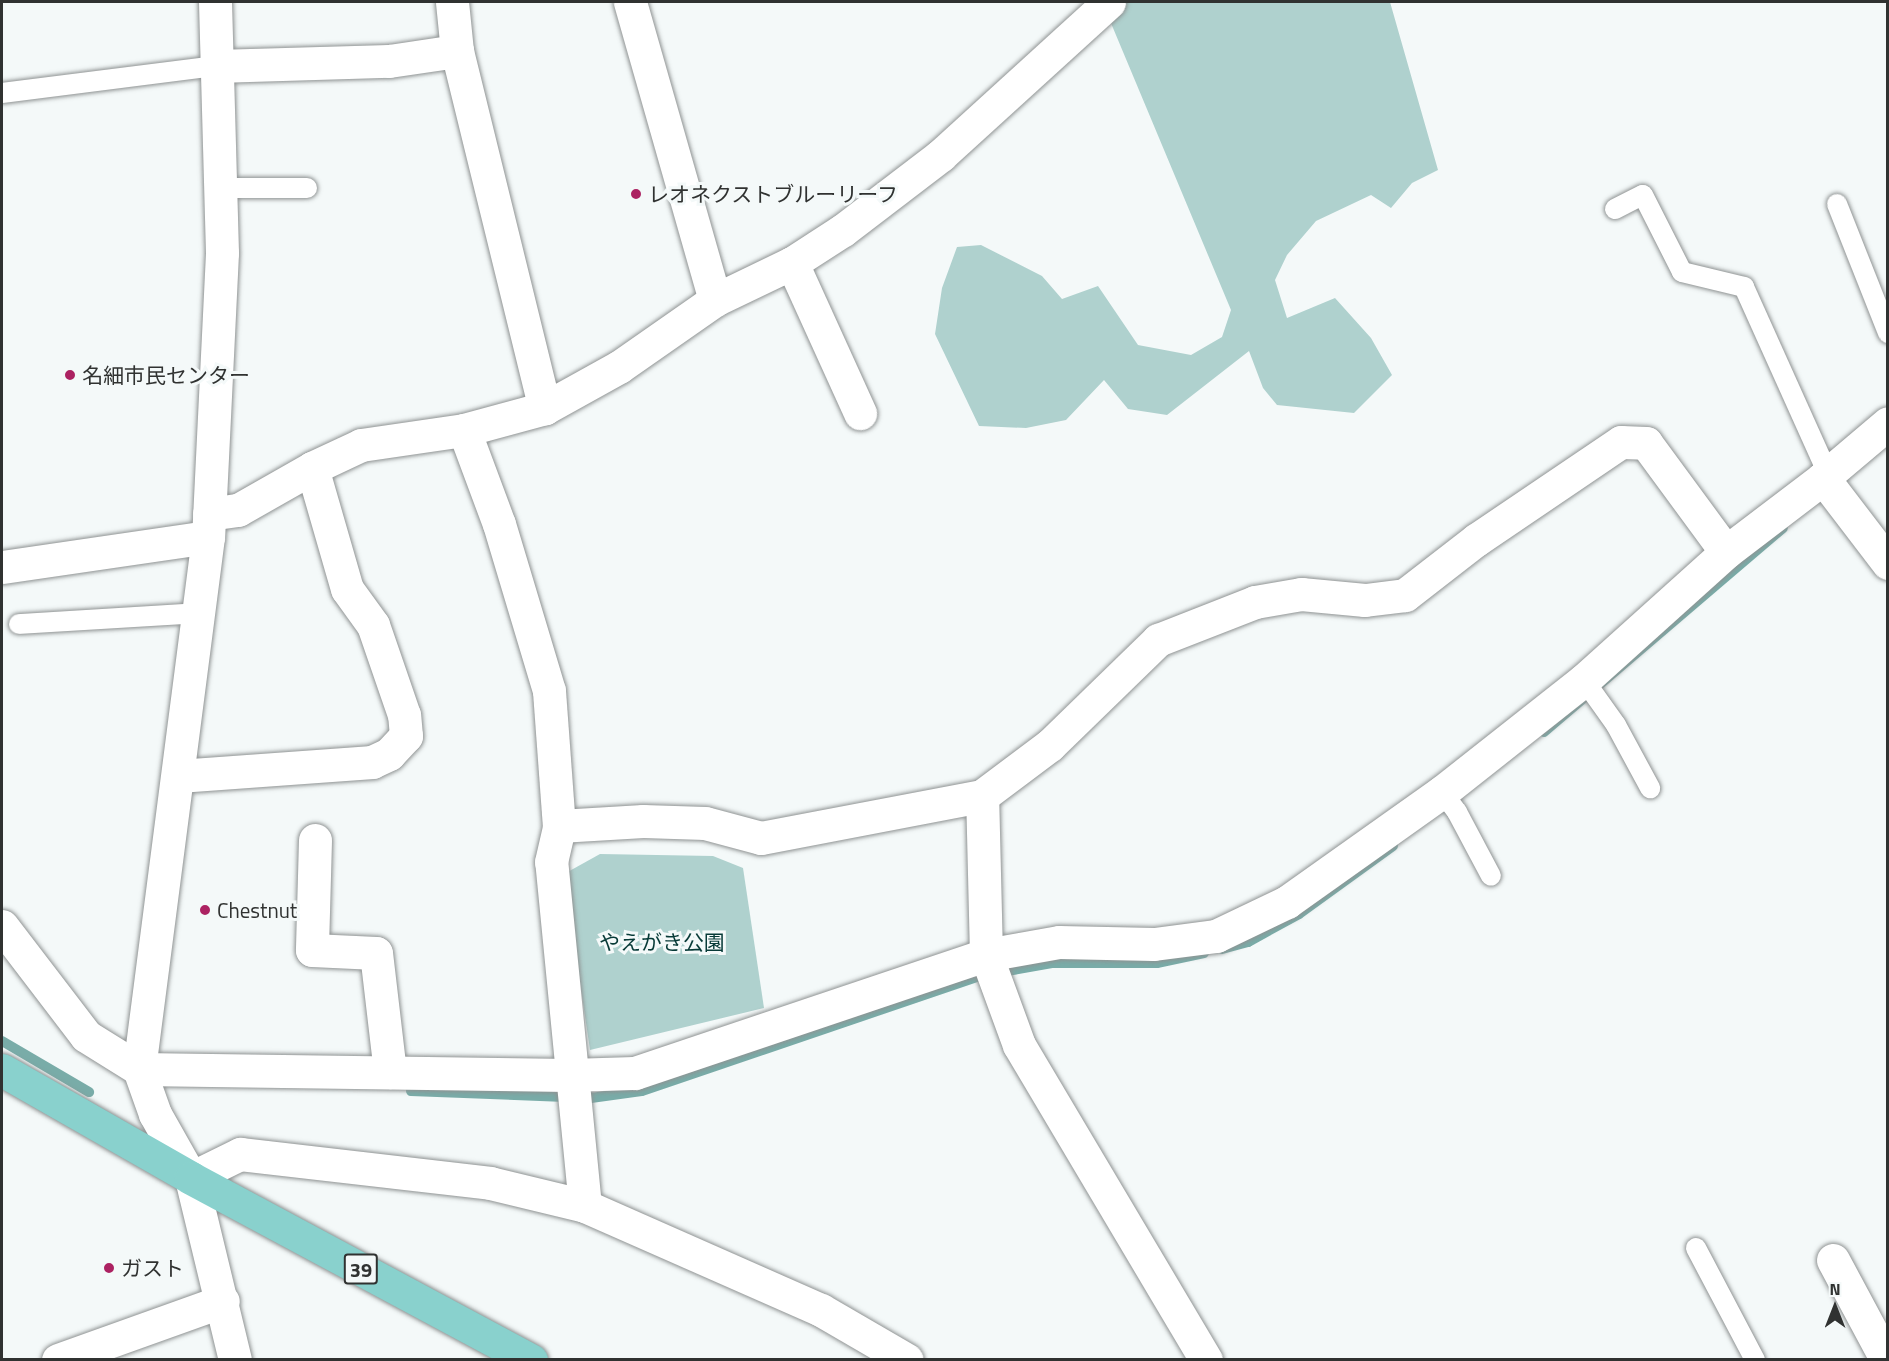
<!DOCTYPE html>
<html>
<head>
<meta charset="utf-8">
<style>
  body { margin:0 }
  #map { position:relative; width:1889px; height:1361px; overflow:hidden; background:#f4f9f9; font-family:"Titillium Web","Noto Sans JP",sans-serif }
  div>[style] { position:absolute }
  .green>* { inset:0; background:#afd1ce }
  .stream>* { height:10px; margin:-5px; padding:0 5px; transform-origin:5px; border-radius:5px; background:#79aca8 }
  .roads { filter:drop-shadow(0 0 2px #8f9393) drop-shadow(0 0 2px #8f9393) }
  .lane>* { height:20px; margin:-10px; padding:0 10px; transform-origin:10px; border-radius:10px; background:#fff }
  .street>* { height:33px; margin:-16.5px; padding:0 16.5px; transform-origin:16.5px; border-radius:16.5px; background:#fff }
  .secondary>* { height:33px; margin:-16.5px; padding:0 16.5px; transform-origin:16.5px; border-radius:16.5px; background:#fff }
  .primary>* { height:33px; margin:-16.5px; padding:0 16.5px; transform-origin:16.5px; border-radius:16.5px; background:#89d1cd }
  .dots>* { width:16px; height:16px; translate:-50% -50%; box-sizing:border-box; border:3px solid #f4f9f9; border-radius:50% }
  span { translate:-50% -50%; white-space:nowrap; text-align:center; line-height:1.15; -webkit-text-stroke:6px #f4f9f9; paint-order:stroke }
  .shield-label span { padding:2px 4px; background:#f4f9f9; border:2px solid; border-radius:4px; -webkit-text-stroke-width:0 }
  .shield-label { font-size:20px; color:#303231; font-weight:700 }
  .poi-label { font-size:21px; color:#303231 }
  .left { translate:0 -50%; text-align:left }
  .park-label { font-size:21px; color:#073a37 }
  .frame { position:absolute; inset:0; border:3px solid #303231; pointer-events:none }
  .north { position:absolute; left:1805px; top:1277px; width:60px; height:60px; -webkit-text-stroke:4px #f4f9f9; paint-order:stroke; rotate:0deg; font-size:16px; font-weight:700; line-height:24px; text-align:center; color:#303231 }
  .north::after { content:''; display:block; margin:auto; width:21px; height:27px; background:#303231; clip-path:polygon(50% 0,100% 100%,50% 72%,0 100%) }
</style>
</head>
<body>
<div id="map">
  <div class="green">
    <div style="clip-path:polygon(1124px 2px,1390px 2px,1438px 170px,1412px 183px,1391px 208px,1371px 195px,1316px 221px,1287px 255px,1275px 280px,1287px 318px,1335px 298px,1371px 338px,1392px 375px,1354px 413px,1277px 405px,1263px 388px,1249px 351px,1167px 415px,1128px 409px,1104px 380px,1066px 420px,1026px 428px,979px 426px,935px 334px,942px 288px,957px 247px,981px 245px,1042px 276px,1062px 299px,1098px 286px,1138px 345px,1191px 355px,1222px 337px,1231px 310px,1108px 16px)"></div>
    <div style="clip-path:polygon(600px 854px,713px 856px,743px 868px,764px 1008px,590px 1050px,564px 874px)"></div>
  </div>
  <div class="stream">
    <div style="left:1544px;top:732px;width:314px;rotate:-40.5deg"></div>
    <div style="left:1222px;top:949px;width:27px;rotate:-15deg"></div>
    <div style="left:1248px;top:942px;width:58px;rotate:-28.8deg"></div>
    <div style="left:1299px;top:914px;width:116px;rotate:-35.9deg"></div>
    <div style="left:2px;top:1041px;width:101px;rotate:30.4deg"></div>
    <div style="left:411px;top:1091px;width:180px;rotate:2.2deg"></div>
    <div style="left:591px;top:1098px;width:51px;rotate:-7.8deg"></div>
    <div style="left:642px;top:1091px;width:356px;rotate:-18.8deg"></div>
    <div style="left:979px;top:976px;width:74px;rotate:-10.1deg"></div>
    <div style="left:1052px;top:963px;width:105px"></div>
    <div style="left:1157px;top:963px;width:48px;rotate:-12deg"></div>
  </div>
  <div class="roads">
    <div class="lane">
      <div style="left:2px;top:93px;width:216px;rotate:-7.2deg"></div>
      <div style="left:220px;top:188px;width:87px"></div>
      <div style="left:1837px;top:204px;width:139px;rotate:68.4deg"></div>
      <div style="left:1615px;top:209px;width:31px;rotate:-27deg"></div>
      <div style="left:1643px;top:195px;width:86px;rotate:63.1deg"></div>
      <div style="left:1682px;top:272px;width:64px;rotate:13.6deg"></div>
      <div style="left:1744px;top:287px;width:205px;rotate:65.8deg"></div>
      <div style="left:19px;top:624px;width:180px;rotate:-3.5deg"></div>
      <div style="left:1584px;top:680px;width:55px;rotate:54.6deg"></div>
      <div style="left:1616px;top:725px;width:72px;rotate:61.6deg"></div>
      <div style="left:1442px;top:792px;width:25px;rotate:53deg"></div>
      <div style="left:1457px;top:812px;width:72px;rotate:62deg"></div>
      <div style="left:1696px;top:1248px;width:127px;rotate:62.2deg"></div>
    </div>
    <div class="street">
      <div style="left:215px;top:2px;width:251px;rotate:88.4deg"></div>
      <div style="left:222px;top:253px;width:284px;rotate:92.8deg"></div>
      <div style="left:208px;top:537px;width:536px;rotate:97.39deg"></div>
      <div style="left:139px;top:1069px;width:48px;rotate:70.4deg"></div>
      <div style="left:155px;top:1114px;width:73px;rotate:60.6deg"></div>
      <div style="left:191px;top:1178px;width:55px;rotate:-26.1deg"></div>
      <div style="left:240px;top:1154px;width:252px;rotate:6.6deg"></div>
      <div style="left:490px;top:1183px;width:98px;rotate:13.6deg"></div>
      <div style="left:585px;top:1206px;width:258px;rotate:23.8deg"></div>
      <div style="left:821px;top:1310px;width:99px;rotate:30.2deg"></div>
      <div style="left:452px;top:2px;width:49px;rotate:84.2deg"></div>
      <div style="left:457px;top:51px;width:368px;rotate:76.2deg"></div>
      <div style="left:630px;top:2px;width:310px;rotate:74.1deg"></div>
      <div style="left:216px;top:66px;width:173px;rotate:-1.7deg"></div>
      <div style="left:389px;top:61px;width:69px;rotate:-8.4deg"></div>
      <div style="left:792px;top:263px;width:165px;rotate:65.6deg"></div>
      <div style="left:464px;top:430px;width:100px;rotate:69.6deg"></div>
      <div style="left:499px;top:524px;width:174px;rotate:73.3deg"></div>
      <div style="left:549px;top:691px;width:135px;rotate:85.8deg"></div>
      <div style="left:1823px;top:478px;width:107px;rotate:52.6deg"></div>
      <div style="left:209px;top:514px;width:29px;rotate:-8deg"></div>
      <div style="left:238px;top:510px;width:85px;rotate:-29.6deg"></div>
      <div style="left:312px;top:468px;width:54px;rotate:-25.1deg"></div>
      <div style="left:361px;top:445px;width:104px;rotate:-8.3deg"></div>
      <div style="left:464px;top:430px;width:84px;rotate:-15.2deg"></div>
      <div style="left:545px;top:408px;width:85px;rotate:-29deg"></div>
      <div style="left:619px;top:367px;width:117px;rotate:-34.9deg"></div>
      <div style="left:715px;top:300px;width:85px;rotate:-25.7deg"></div>
      <div style="left:792px;top:263px;width:61px;rotate:-32.9deg"></div>
      <div style="left:843px;top:230px;width:123px;rotate:-37.4deg"></div>
      <div style="left:941px;top:155px;width:227px;rotate:-42.3deg"></div>
      <div style="left:2px;top:567px;width:208px;rotate:-8.3deg"></div>
      <div style="left:178px;top:776px;width:195px;rotate:-4.1deg"></div>
      <div style="left:372px;top:762px;width:19px;rotate:-25deg"></div>
      <div style="left:389px;top:754px;width:25px;rotate:-47deg"></div>
      <div style="left:406px;top:736px;width:21px;rotate:-95deg"></div>
      <div style="left:404px;top:715px;width:95px;rotate:-109deg"></div>
      <div style="left:373px;top:625px;width:44px;rotate:-125.8deg"></div>
      <div style="left:347px;top:589px;width:126px;rotate:-106.1deg"></div>
      <div style="left:315px;top:840px;width:110px;rotate:91.6deg"></div>
      <div style="left:312px;top:950px;width:64px;rotate:2.7deg"></div>
      <div style="left:376px;top:953px;width:120px;rotate:83.3deg"></div>
      <div style="left:2px;top:926px;width:138px;rotate:52.6deg"></div>
      <div style="left:86px;top:1036px;width:62px;rotate:31.9deg"></div>
      <div style="left:139px;top:1069px;width:431px;rotate:0.8deg"></div>
      <div style="left:570px;top:1075px;width:65px;rotate:-1.8deg"></div>
      <div style="left:635px;top:1073px;width:370px;rotate:-18.6deg"></div>
      <div style="left:986px;top:955px;width:74px;rotate:-10.1deg"></div>
      <div style="left:1059px;top:942px;width:95px;rotate:1.2deg"></div>
      <div style="left:1154px;top:944px;width:63px;rotate:-7.4deg"></div>
      <div style="left:1216px;top:936px;width:79px;rotate:-25.6deg"></div>
      <div style="left:1287px;top:902px;width:190px;rotate:-35.4deg"></div>
      <div style="left:1442px;top:792px;width:181px;rotate:-38.3deg"></div>
      <div style="left:1584px;top:680px;width:191px;rotate:-42deg"></div>
      <div style="left:1726px;top:552px;width:122px;rotate:-37.3deg"></div>
      <div style="left:1823px;top:478px;width:85px;rotate:-40.2deg"></div>
      <div style="left:585px;top:1206px;width:346px;rotate:-95.6deg"></div>
      <div style="left:551px;top:862px;width:37px;rotate:-77deg"></div>
      <div style="left:559px;top:826px;width:84px;rotate:-3.4deg"></div>
      <div style="left:643px;top:821px;width:62px;rotate:1.8deg"></div>
      <div style="left:705px;top:823px;width:58px;rotate:15deg"></div>
      <div style="left:761px;top:838px;width:225px;rotate:-10.8deg"></div>
      <div style="left:1833px;top:1260px;width:112px;rotate:61.8deg"></div>
      <div style="left:58px;top:1360px;width:175px;rotate:-19.7deg"></div>
      <div style="left:1206px;top:1360px;width:366px;rotate:-120.7deg"></div>
      <div style="left:1019px;top:1045px;width:96px;rotate:-110.1deg"></div>
      <div style="left:986px;top:955px;width:159px;rotate:-91.4deg"></div>
      <div style="left:982px;top:796px;width:85px;rotate:-36.9deg"></div>
      <div style="left:1050px;top:745px;width:151px;rotate:-44.2deg"></div>
      <div style="left:1158px;top:640px;width:104px;rotate:-21.4deg"></div>
      <div style="left:1255px;top:602px;width:47px;rotate:-9.9deg"></div>
      <div style="left:1301px;top:594px;width:64px;rotate:5.4deg"></div>
      <div style="left:1365px;top:600px;width:40px;rotate:-7.1deg"></div>
      <div style="left:1405px;top:595px;width:90px;rotate:-37.8deg"></div>
      <div style="left:1476px;top:540px;width:175px;rotate:-34.1deg"></div>
      <div style="left:1621px;top:442px;width:25px;rotate:2deg"></div>
      <div style="left:1646px;top:443px;width:135px;rotate:53.7deg"></div>
    </div>
    <div class="secondary">
      <div style="left:191px;top:1178px;width:187px;rotate:76.4deg"></div>
      <div style="left:1886px;top:1360px;width:3px;rotate:-45deg"></div>
    </div>
    <div class="primary">
      <div style="left:2px;top:1070px;width:218px;rotate:29.7deg"></div>
      <div style="left:191px;top:1178px;width:386px;rotate:28.2deg"></div>
    </div>
  </div>
  <div class="dots">
    <div style="left:636px;top:194px;background:#ac2262"></div>
    <div style="left:70px;top:375px;background:#ac2262"></div>
    <div style="left:205px;top:910px;background:#ac2262"></div>
    <div style="left:109px;top:1268px;background:#ac2262"></div>
  </div>
  <div class="shield-label">
    <span style="left:361px;top:1269px">39</span>
  </div>
  <div class="poi-label">
    <span class="left" style="left:648px;top:194px">レオネクストブルーリーフ</span>
    <span class="left" style="left:82px;top:375px">名細市民センター</span>
    <span class="left" style="left:217px;top:910px">Chestnut</span>
    <span class="left" style="left:121px;top:1268px">ガスト</span>
  </div>
  <div class="park-label">
    <span style="left:662px;top:942px">やえがき公園</span>
  </div>
  <div class="frame"></div>
  <div class="north">N</div>
</div>
</body>
</html>
